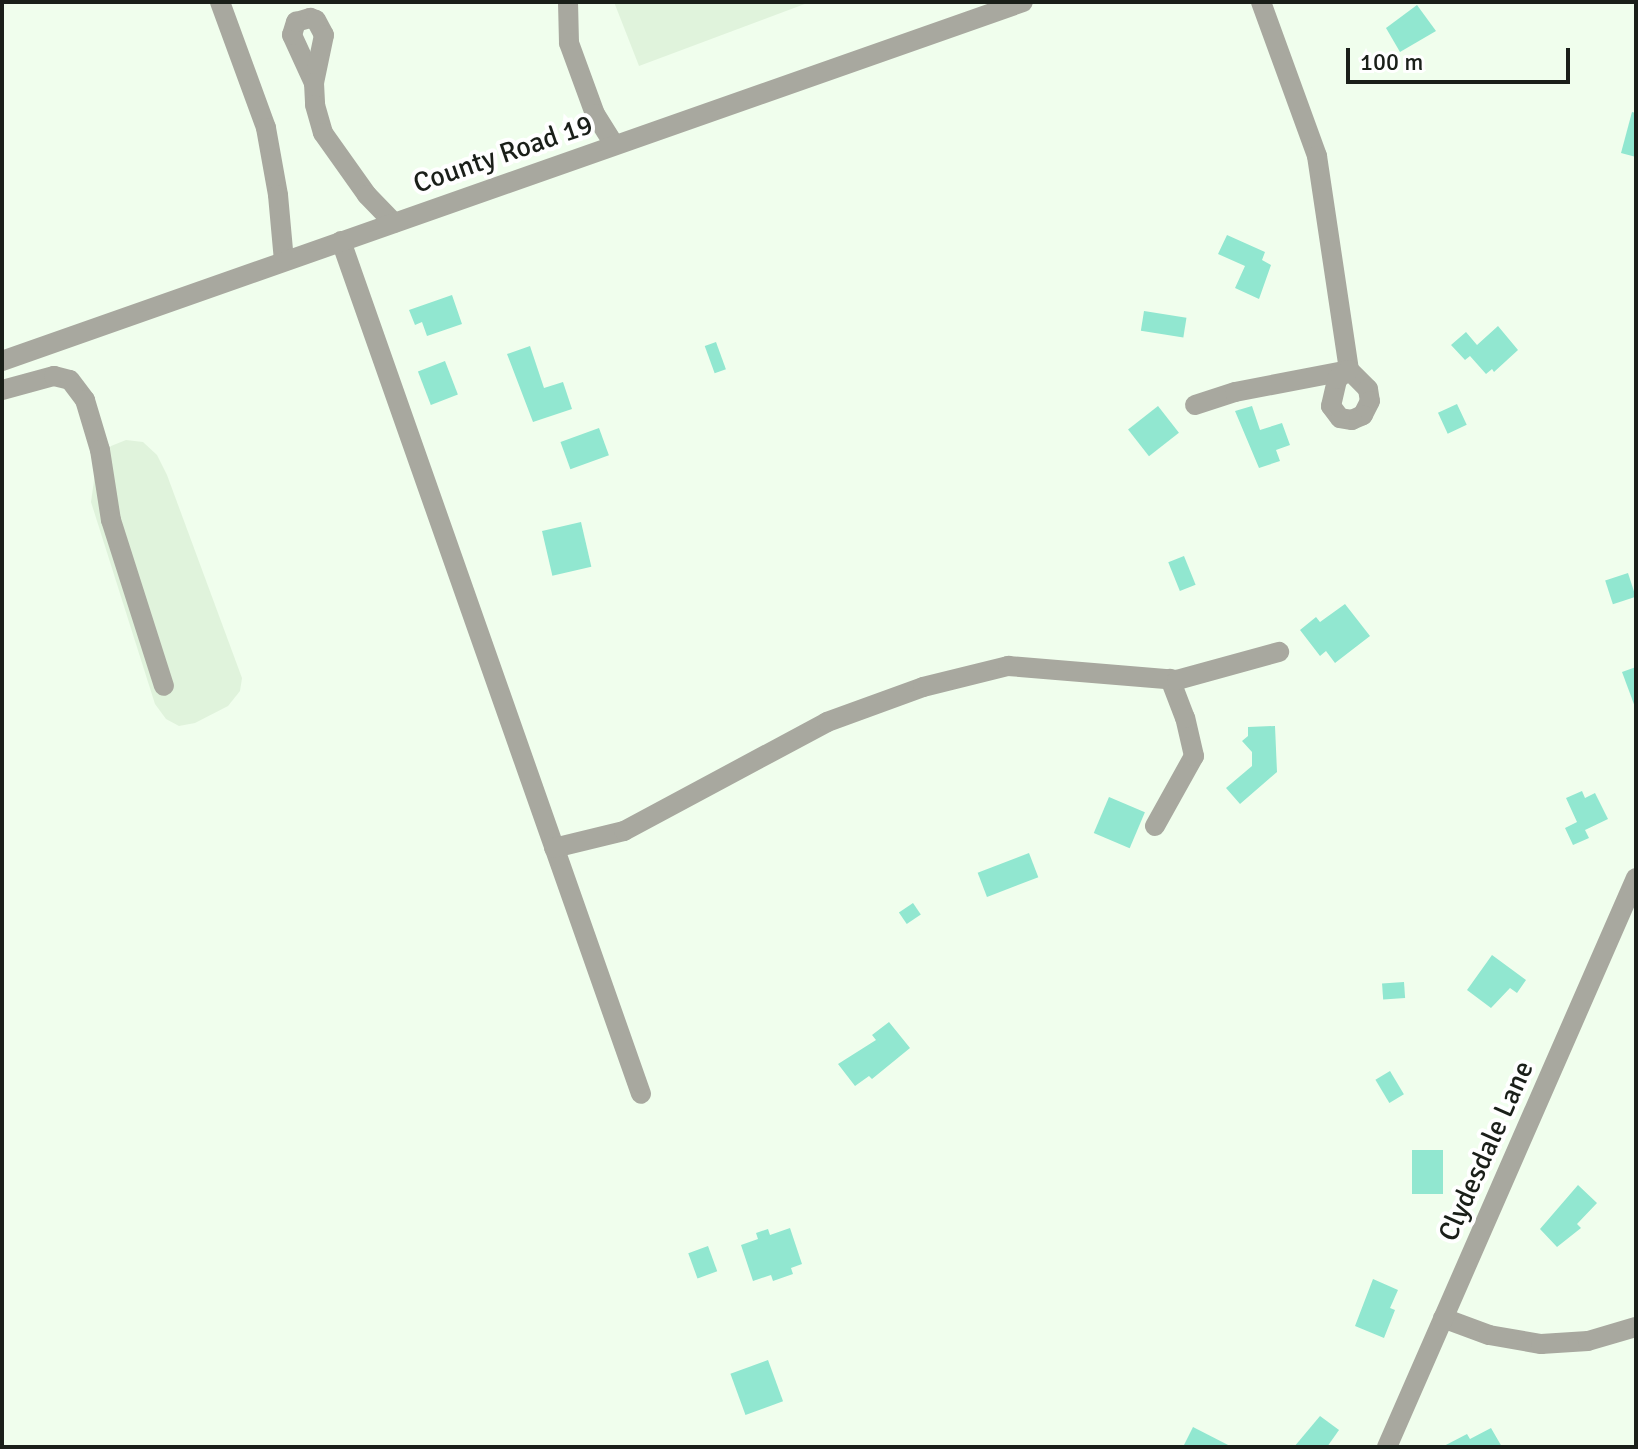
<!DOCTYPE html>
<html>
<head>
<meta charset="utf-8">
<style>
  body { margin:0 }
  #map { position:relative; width:1638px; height:1449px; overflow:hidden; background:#f0feed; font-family:Signika,sans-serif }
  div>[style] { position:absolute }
  .built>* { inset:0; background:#e0f3dc }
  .building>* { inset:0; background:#91e7d0; transform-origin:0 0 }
  .minor>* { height:20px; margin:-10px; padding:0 10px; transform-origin:10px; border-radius:10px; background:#a8a89f }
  span { translate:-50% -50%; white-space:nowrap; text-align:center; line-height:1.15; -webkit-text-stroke:8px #fff; paint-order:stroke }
  .street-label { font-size:28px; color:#1a1f19 }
  .frame { position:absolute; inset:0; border:4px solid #1a1f19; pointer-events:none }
  .scale { position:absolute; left:1346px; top:48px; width:224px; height:36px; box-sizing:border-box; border:4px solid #1a1f19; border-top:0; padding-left:10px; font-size:24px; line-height:28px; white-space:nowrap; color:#1a1f19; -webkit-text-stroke:6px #fff; paint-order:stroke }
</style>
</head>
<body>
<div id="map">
  <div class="built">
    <div style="clip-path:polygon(614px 2px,810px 2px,639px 66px)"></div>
    <div style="clip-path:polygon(126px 440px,143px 442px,157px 455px,167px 475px,242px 678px,240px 691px,228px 706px,195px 723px,179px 726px,166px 719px,155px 704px,91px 502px,96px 466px,111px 446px)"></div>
  </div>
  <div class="building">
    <div style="clip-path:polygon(1417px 5px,1436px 31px,1400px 52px,1386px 28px)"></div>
    <div style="clip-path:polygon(1632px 112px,1636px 113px,1636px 157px,1621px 153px)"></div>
    <div style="clip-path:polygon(1227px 235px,1265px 252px,1262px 260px,1271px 265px,1259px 299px,1235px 288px,1245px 266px,1218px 254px)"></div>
    <div style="clip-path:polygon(452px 295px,462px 324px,427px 336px,422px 322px,415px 325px,409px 310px)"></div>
    <div style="left:1144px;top:311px;width:43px;height:20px;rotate:9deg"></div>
    <div style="clip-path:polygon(1498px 326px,1518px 350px,1494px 372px,1492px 369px,1486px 374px,1470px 356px,1465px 360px,1451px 345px,1466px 332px,1477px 345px)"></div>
    <div style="left:716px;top:342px;width:29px;height:12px;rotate:70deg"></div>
    <div style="clip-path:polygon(530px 346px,544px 388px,563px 382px,572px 409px,533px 422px,507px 354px)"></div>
    <div style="left:445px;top:361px;width:36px;height:29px;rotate:69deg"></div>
    <div style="left:1457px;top:404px;width:23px;height:21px;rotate:65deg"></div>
    <div style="left:1158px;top:406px;width:34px;height:38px;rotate:52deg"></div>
    <div style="clip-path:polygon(1252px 406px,1260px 430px,1282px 423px,1290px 445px,1276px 450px,1280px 461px,1259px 468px,1235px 411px)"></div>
    <div style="left:599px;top:428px;width:29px;height:41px;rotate:70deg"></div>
    <div style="left:581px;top:522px;width:46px;height:40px;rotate:77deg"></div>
    <div style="left:1184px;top:556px;width:31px;height:17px;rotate:68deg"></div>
    <div style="left:1628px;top:573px;width:25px;height:24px;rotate:72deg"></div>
    <div style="clip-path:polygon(1345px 604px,1370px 636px,1335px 663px,1326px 651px,1320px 656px,1300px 630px,1316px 617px,1320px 622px)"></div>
    <div style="clip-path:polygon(1636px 667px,1636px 706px,1635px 707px,1622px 672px)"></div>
    <div style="clip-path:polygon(1275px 726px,1277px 772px,1240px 804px,1226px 788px,1252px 766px,1252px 752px,1242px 741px,1248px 736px,1248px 727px)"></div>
    <div style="clip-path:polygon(1582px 791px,1585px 798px,1595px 793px,1608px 819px,1585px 830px,1589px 838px,1573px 845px,1565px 828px,1577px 822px,1566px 798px)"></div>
    <div style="left:1109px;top:797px;width:39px;height:39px;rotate:23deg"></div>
    <div style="left:1029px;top:853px;width:26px;height:55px;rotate:69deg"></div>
    <div style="left:913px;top:903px;width:14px;height:17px;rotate:56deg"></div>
    <div style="clip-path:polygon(1492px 955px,1526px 980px,1517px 993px,1510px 988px,1491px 1008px,1467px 990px)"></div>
    <div style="left:1404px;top:982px;width:16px;height:22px;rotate:86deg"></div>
    <div style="clip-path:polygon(889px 1022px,910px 1048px,872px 1079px,869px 1076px,855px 1086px,838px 1064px,876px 1040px,872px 1035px)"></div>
    <div style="left:1390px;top:1071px;width:27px;height:17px;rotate:59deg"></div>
    <div style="left:1412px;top:1150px;width:31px;height:44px"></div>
    <div style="clip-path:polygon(1578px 1185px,1597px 1203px,1577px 1224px,1581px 1228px,1557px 1247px,1540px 1229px)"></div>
    <div style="clip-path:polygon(790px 1228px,802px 1264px,791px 1268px,793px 1274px,773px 1281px,771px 1275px,753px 1281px,741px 1245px,758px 1239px,756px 1233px,768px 1229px,770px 1235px)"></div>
    <div style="left:708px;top:1246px;width:27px;height:21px;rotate:70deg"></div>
    <div style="clip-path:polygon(1373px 1279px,1398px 1290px,1390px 1308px,1395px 1310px,1384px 1338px,1355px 1326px)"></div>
    <div style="left:768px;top:1360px;width:44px;height:40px;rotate:70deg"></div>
    <div style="clip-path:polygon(1320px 1416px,1339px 1430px,1327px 1447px,1294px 1447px)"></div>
    <div style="clip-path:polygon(1193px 1427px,1232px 1447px,1183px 1447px)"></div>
    <div style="clip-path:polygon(1491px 1428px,1502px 1447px,1442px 1447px,1467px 1434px,1470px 1439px)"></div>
  </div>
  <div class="minor">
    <div style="left:220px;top:2px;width:134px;rotate:69.9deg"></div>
    <div style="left:266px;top:128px;width:68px;rotate:79.8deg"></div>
    <div style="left:278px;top:195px;width:66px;rotate:84.8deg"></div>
    <div style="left:568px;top:2px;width:41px;rotate:88.6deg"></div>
    <div style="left:569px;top:43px;width:76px;rotate:69.9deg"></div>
    <div style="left:595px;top:114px;width:36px;rotate:58deg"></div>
    <div style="left:1261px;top:2px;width:164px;rotate:70deg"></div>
    <div style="left:1317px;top:156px;width:216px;rotate:81.5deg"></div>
    <div style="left:314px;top:83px;width:53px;rotate:-114.6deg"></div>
    <div style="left:292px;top:35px;width:14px;rotate:-73deg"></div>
    <div style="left:296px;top:22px;width:15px;rotate:-16deg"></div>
    <div style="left:310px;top:18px;width:6px;rotate:18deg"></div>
    <div style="left:316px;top:20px;width:17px;rotate:62deg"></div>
    <div style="left:324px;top:35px;width:49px;rotate:101.8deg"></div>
    <div style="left:314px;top:83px;width:22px;rotate:87deg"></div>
    <div style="left:315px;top:105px;width:29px;rotate:74deg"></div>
    <div style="left:323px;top:133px;width:76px;rotate:54.6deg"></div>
    <div style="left:367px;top:195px;width:39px;rotate:46deg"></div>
    <div style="left:341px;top:241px;width:904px;rotate:70.62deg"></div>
    <div style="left:2px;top:361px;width:1082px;rotate:-19.37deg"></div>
    <div style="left:2px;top:390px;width:54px;rotate:-15.1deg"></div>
    <div style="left:54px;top:376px;width:16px;rotate:14deg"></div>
    <div style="left:70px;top:380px;width:25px;rotate:53deg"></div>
    <div style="left:85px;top:400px;width:52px;rotate:73.3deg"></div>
    <div style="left:100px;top:450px;width:71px;rotate:81.1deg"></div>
    <div style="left:111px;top:520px;width:174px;rotate:72.3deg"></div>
    <div style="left:1195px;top:405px;width:42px;rotate:-18deg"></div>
    <div style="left:1235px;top:392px;width:116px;rotate:-10.9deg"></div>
    <div style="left:1349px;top:370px;width:27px;rotate:45deg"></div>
    <div style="left:1368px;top:389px;width:12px;rotate:81deg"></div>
    <div style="left:1370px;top:401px;width:16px;rotate:117deg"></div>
    <div style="left:1363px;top:415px;width:12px;rotate:156deg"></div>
    <div style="left:1352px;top:420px;width:12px;rotate:-171deg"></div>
    <div style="left:1340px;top:418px;width:15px;rotate:-127deg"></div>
    <div style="left:1331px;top:406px;width:28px;rotate:-77deg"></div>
    <div style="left:1337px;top:379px;width:15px;rotate:-37deg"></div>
    <div style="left:1155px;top:826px;width:80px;rotate:-60.9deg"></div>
    <div style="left:1194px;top:756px;width:39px;rotate:-103deg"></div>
    <div style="left:1185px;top:718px;width:42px;rotate:-111deg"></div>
    <div style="left:554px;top:848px;width:72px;rotate:-13.7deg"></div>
    <div style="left:624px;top:831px;width:230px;rotate:-28.2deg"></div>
    <div style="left:827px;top:722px;width:102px;rotate:-20deg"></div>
    <div style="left:923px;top:687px;width:88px;rotate:-13.9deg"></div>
    <div style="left:1008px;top:666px;width:170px;rotate:4.7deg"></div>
    <div style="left:1177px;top:680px;width:106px;rotate:-15.4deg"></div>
    <div style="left:1443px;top:1318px;width:49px;rotate:20.3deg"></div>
    <div style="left:1489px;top:1335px;width:53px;rotate:9.8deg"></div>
    <div style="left:1541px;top:1344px;width:47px;rotate:-3.7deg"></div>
    <div style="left:1588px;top:1341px;width:50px;rotate:-16.3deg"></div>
    <div style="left:1387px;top:1447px;width:621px;rotate:-66.37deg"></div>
  </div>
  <div class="street-label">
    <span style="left:503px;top:154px;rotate:-19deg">County Road 19</span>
    <span style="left:1486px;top:1151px;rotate:-66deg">Clydesdale Lane</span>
  </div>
  <div class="frame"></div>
  <div class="scale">100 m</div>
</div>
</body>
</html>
